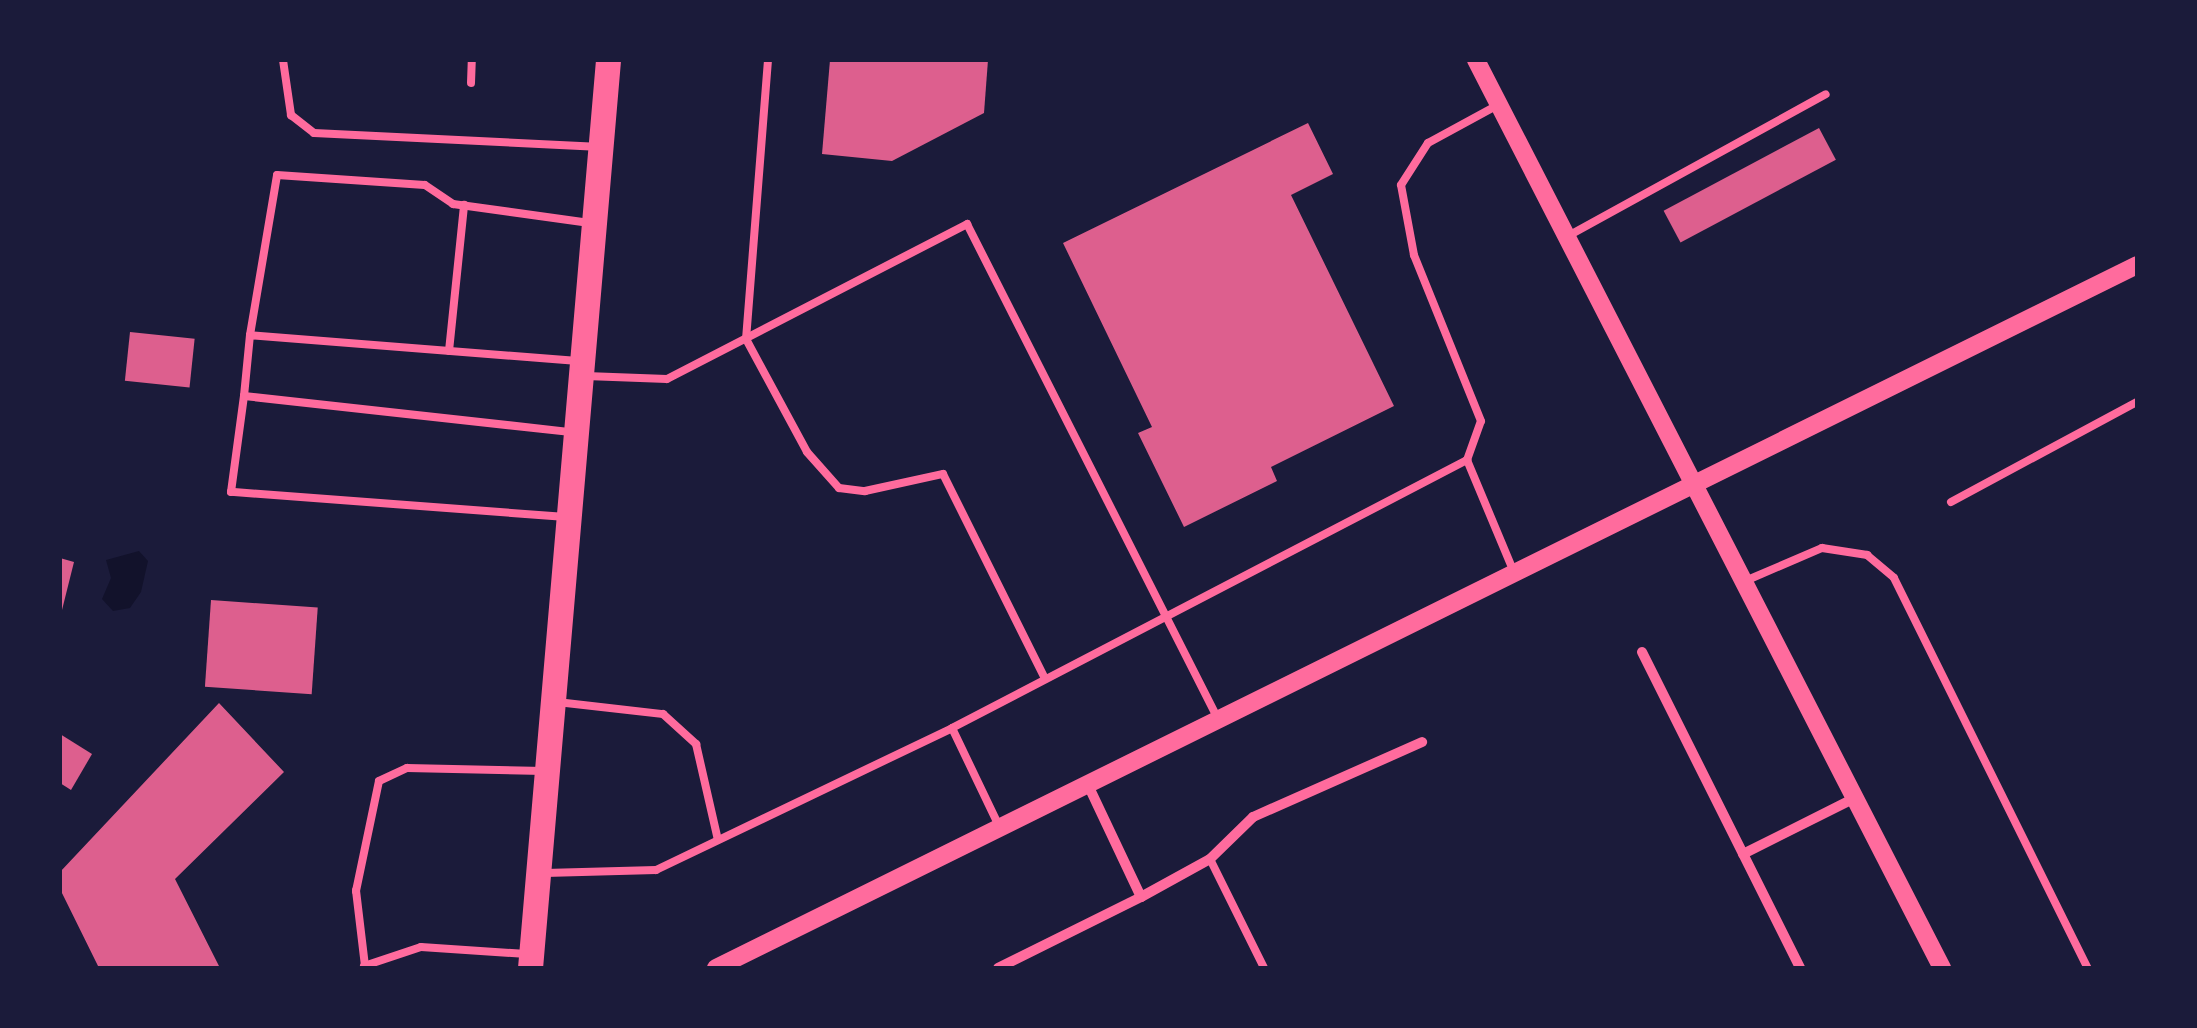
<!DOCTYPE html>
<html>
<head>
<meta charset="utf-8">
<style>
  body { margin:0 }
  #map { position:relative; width:2197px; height:1028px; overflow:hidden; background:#1b1b3a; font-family:"Fira Sans",sans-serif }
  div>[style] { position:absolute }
  .water>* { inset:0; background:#12122b }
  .building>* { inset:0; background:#dd5f8e; transform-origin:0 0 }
  .service>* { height:8px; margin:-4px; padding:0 4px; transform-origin:4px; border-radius:4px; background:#ff6b9d }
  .minor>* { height:10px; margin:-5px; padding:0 5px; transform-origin:5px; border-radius:5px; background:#ff6b9d }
  .tertiary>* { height:18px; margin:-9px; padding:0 9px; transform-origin:9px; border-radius:9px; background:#ff6b9d }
  .primary>* { height:25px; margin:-12.5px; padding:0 12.5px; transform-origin:12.5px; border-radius:12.5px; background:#ff6b9d }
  span { translate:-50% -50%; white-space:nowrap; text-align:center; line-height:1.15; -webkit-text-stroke:10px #1b1b3a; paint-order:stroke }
  .frame { position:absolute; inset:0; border:62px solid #1b1b3a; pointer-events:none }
</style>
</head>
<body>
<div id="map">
  <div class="water">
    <div style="clip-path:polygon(139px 551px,148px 561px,141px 592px,130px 608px,113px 611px,102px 599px,111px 578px,106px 560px)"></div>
  </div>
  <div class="building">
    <div style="clip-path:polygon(830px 60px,988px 60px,984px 113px,892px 161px,822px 154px)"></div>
    <div style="clip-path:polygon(1308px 123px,1333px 174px,1291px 195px,1394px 406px,1271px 467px,1277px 481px,1184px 527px,1138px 433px,1152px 427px,1063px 243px)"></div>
    <div style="left:1819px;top:128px;width:36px;height:176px;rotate:62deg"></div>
    <div style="left:130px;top:332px;width:65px;height:49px;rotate:6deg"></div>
    <div style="clip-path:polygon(60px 558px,74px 562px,61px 614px,60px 613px)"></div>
    <div style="left:211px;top:600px;width:107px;height:87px;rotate:4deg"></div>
    <div style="clip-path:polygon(219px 703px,284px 772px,175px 879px,220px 968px,99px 968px,60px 889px,60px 872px)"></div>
    <div style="clip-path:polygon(60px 734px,92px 754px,71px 790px,60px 783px)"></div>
  </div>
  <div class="service">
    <div style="left:283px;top:60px;width:56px;rotate:81.7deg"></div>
    <div style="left:291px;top:115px;width:29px;rotate:38deg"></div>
    <div style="left:314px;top:133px;width:282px;rotate:2.8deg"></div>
    <div style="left:768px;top:60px;width:280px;rotate:94.5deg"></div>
    <div style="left:746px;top:339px;width:128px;rotate:61.6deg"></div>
    <div style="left:807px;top:452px;width:48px;rotate:48.4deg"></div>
    <div style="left:839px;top:488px;width:26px;rotate:7deg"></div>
    <div style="left:865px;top:491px;width:80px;rotate:-12.3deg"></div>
    <div style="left:943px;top:474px;width:229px;rotate:63.5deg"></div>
    <div style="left:471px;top:83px;width:23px;rotate:-88deg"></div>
    <div style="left:1568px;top:236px;width:294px;rotate:-28.8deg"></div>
    <div style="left:449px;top:351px;width:147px;rotate:-84.1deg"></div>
    <div style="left:578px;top:361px;width:329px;rotate:-175.5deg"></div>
    <div style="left:250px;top:335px;width:162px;rotate:-80.4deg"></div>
    <div style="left:277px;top:175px;width:148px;rotate:3.9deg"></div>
    <div style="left:425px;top:185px;width:34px;rotate:34deg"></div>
    <div style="left:453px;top:204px;width:138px;rotate:7.9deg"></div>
    <div style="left:586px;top:376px;width:81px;rotate:2.1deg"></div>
    <div style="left:667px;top:379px;width:338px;rotate:-27.3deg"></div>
    <div style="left:967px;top:224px;width:553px;rotate:63.11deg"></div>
    <div style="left:244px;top:396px;width:61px;rotate:-84.4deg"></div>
    <div style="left:1467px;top:460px;width:119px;rotate:67.3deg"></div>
    <div style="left:1951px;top:502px;width:211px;rotate:-28.3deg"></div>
    <div style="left:566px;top:517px;width:336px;rotate:-175.7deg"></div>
    <div style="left:231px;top:492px;width:97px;rotate:-82.3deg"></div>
    <div style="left:244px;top:396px;width:329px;rotate:6.3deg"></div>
    <div style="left:1745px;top:581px;width:84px;rotate:-23.2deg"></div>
    <div style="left:1822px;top:548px;width:46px;rotate:8.8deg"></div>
    <div style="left:1867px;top:555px;width:35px;rotate:40deg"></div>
    <div style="left:1894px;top:578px;width:436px;rotate:63.6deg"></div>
    <div style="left:557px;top:702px;width:107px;rotate:6.5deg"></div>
    <div style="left:663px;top:714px;width:45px;rotate:42.3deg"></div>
    <div style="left:696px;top:744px;width:98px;rotate:77.1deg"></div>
    <div style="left:952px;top:728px;width:109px;rotate:64.4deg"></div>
    <div style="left:1210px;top:859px;width:122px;rotate:63.6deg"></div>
    <div style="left:545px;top:873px;width:111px;rotate:-1.5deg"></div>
    <div style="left:656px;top:870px;width:328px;rotate:-25.6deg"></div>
    <div style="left:952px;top:728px;width:581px;rotate:-27.49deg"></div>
    <div style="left:1467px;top:460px;width:41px;rotate:-70.3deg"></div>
    <div style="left:1481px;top:421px;width:179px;rotate:-112deg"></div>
    <div style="left:1414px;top:255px;width:71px;rotate:-100.5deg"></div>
    <div style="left:1401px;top:185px;width:50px;rotate:-57.3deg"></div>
    <div style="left:1428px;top:143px;width:80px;rotate:-28.5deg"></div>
    <div style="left:364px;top:966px;width:60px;rotate:-18.4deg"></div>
    <div style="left:421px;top:947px;width:106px;rotate:3.8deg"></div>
    <div style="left:365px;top:966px;width:76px;rotate:-96.8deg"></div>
    <div style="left:356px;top:891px;width:112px;rotate:-78.2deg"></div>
    <div style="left:379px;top:781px;width:31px;rotate:-25deg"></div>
    <div style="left:407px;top:768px;width:137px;rotate:1.3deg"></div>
  </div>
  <div class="minor">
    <div style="left:1642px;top:652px;width:353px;rotate:63.4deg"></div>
    <div style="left:1743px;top:854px;width:125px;rotate:-26.6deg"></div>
    <div style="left:1141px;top:897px;width:79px;rotate:-28.8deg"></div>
    <div style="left:1210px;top:859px;width:60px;rotate:-44.3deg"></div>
    <div style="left:1253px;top:817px;width:185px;rotate:-23.9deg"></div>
    <div style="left:998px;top:968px;width:160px;rotate:-26.4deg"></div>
    <div style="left:1141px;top:897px;width:126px;rotate:-115.3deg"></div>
  </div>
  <div class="tertiary">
    <div style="left:1476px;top:60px;width:1021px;rotate:62.83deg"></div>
    <div style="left:716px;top:968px;width:1585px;rotate:-26.32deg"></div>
  </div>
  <div class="primary">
    <div style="left:530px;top:968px;width:911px;rotate:-85.09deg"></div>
  </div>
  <div class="frame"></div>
</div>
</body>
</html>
